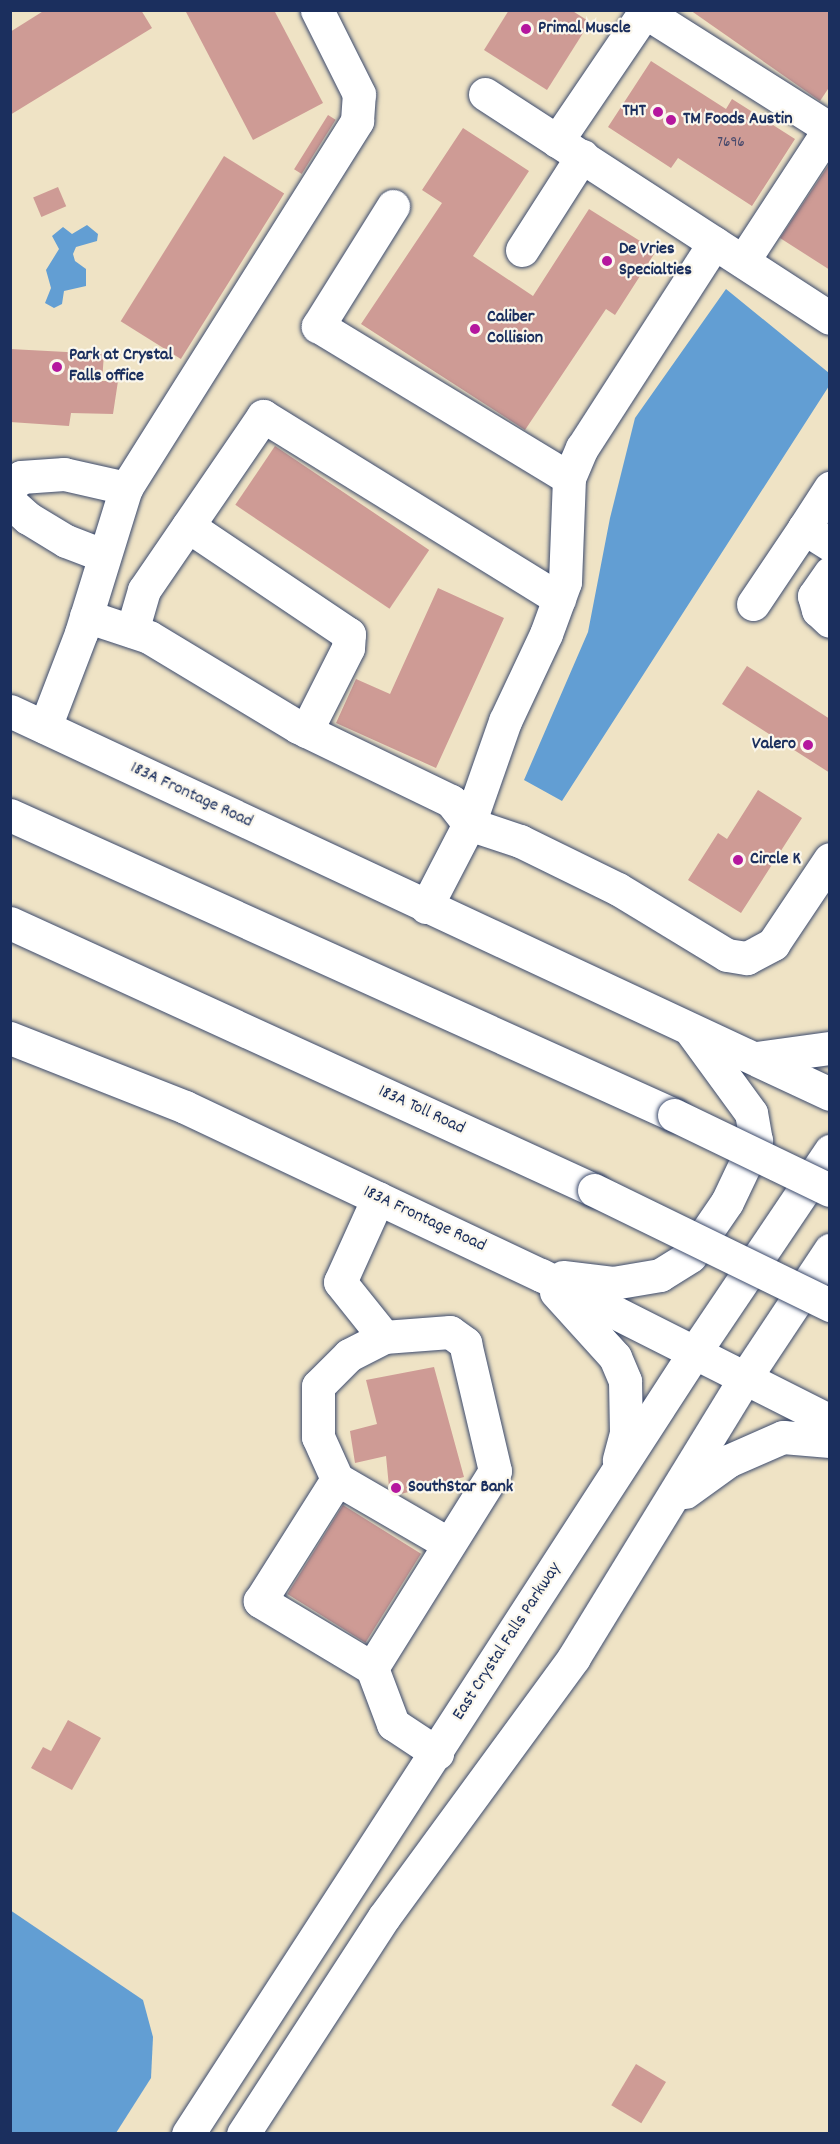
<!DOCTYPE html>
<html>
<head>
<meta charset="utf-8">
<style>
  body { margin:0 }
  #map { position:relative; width:840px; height:2144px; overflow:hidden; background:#efe3c5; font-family:Dekko,sans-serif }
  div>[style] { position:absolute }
  .water>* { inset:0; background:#629ed3 }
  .building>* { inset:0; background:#ce9b95; transform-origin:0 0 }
  .roads { filter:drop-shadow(0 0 2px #3b4a6d) drop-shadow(0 0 2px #3b4a6d) }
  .minor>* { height:33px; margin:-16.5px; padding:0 16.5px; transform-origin:16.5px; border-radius:16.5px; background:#fff }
  .major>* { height:33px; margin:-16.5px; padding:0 16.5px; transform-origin:16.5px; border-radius:16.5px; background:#fff }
  .highway>* { height:33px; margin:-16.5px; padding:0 16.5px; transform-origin:16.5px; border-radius:16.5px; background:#fff }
  .bridges { filter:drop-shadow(0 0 2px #3b4a6d) drop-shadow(0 0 2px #3b4a6d) }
  .highway-bridge>* { height:33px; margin:-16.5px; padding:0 16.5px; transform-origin:16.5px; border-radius:16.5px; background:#fff }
  .dots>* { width:16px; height:16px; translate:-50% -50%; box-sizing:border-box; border:3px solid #fbf7ec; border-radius:50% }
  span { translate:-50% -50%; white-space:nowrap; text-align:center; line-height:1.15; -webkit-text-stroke:4.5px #fbf7ec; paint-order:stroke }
  .number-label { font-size:15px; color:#484a6c }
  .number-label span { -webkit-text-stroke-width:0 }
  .poi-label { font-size:18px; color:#1b2f5e; font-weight:700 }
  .left { translate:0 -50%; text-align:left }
  .right { translate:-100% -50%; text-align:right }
  .street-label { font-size:18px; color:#1b2f5e }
  .frame { position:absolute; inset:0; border:12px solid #1b2f5e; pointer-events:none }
</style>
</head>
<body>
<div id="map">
  <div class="water">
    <div style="clip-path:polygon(87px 225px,98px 234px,97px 241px,76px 247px,73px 254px,75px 261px,86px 269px,86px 286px,64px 291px,62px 304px,54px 308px,45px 303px,51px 288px,46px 270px,59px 249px,52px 236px,63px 227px,72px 234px)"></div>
    <div style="clip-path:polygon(726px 289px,829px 373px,829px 386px,562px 801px,524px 780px,588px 632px,610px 518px,635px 418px)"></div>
    <div style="clip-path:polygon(10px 1910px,143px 2000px,153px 2037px,151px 2078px,116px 2133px,11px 2133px)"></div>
  </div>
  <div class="building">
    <div style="clip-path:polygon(45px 10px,141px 10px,152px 28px,10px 115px,10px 32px)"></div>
    <div style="clip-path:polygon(185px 10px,274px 10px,323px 103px,253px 140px)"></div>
    <div style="clip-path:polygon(509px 10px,571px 10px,590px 22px,547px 90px,484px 50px)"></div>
    <div style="clip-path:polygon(690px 10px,830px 10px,830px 86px,820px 101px)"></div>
    <div style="clip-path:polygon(651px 61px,726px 109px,732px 99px,795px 139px,752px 206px,678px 158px,671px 168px,608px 127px)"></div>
    <div style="left:328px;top:115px;width:9px;height:64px;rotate:32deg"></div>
    <div style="clip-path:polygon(463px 128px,529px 171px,473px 256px,533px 296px,589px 209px,656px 251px,615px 315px,606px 309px,525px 430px,361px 324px,442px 203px,422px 190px)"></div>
    <div style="left:224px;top:156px;width:71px;height:195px;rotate:32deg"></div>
    <div style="clip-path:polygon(830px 163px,830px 270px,780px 238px)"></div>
    <div style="left:58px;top:187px;width:21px;height:27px;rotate:67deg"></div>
    <div style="clip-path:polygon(10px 349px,104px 354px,102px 381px,118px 381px,113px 414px,71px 413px,69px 426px,10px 422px)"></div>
    <div style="left:275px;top:446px;width:186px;height:71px;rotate:34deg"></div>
    <div style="clip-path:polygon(438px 588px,504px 618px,436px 768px,336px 723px,356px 679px,390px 694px)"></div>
    <div style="clip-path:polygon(747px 666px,830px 719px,830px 773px,722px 704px)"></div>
    <div style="clip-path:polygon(758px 790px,802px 818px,741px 913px,688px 880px,718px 833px,727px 839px)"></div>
    <div style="clip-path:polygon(434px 1367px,464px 1477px,401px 1494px,389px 1487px,386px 1456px,355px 1463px,350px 1431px,377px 1424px,366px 1380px)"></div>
    <div style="left:343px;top:1505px;width:92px;height:105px;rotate:32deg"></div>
    <div style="clip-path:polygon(68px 1720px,101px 1738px,72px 1790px,31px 1768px,43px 1747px,51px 1751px)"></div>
    <div style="left:636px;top:2064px;width:35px;height:48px;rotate:31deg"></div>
  </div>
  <div class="roads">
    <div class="minor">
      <div style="left:642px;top:10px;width:222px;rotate:32.3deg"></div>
      <div style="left:485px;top:94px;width:411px;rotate:33deg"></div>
      <div style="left:557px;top:141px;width:158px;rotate:-55.8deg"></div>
      <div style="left:393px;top:206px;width:142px;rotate:122deg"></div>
      <div style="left:318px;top:326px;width:293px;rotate:31.2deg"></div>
      <div style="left:569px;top:478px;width:104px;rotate:92.2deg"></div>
      <div style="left:565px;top:582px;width:55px;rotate:110.1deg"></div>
      <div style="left:546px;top:634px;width:96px;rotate:115.2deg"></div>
      <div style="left:505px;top:721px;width:109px;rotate:109.3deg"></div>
      <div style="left:522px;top:250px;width:112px;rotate:-57.4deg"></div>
      <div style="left:743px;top:261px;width:155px;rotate:-56.8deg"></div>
      <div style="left:569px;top:478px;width:33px;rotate:-67deg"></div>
      <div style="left:582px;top:448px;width:244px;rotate:-57.2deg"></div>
      <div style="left:10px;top:487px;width:15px;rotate:-42deg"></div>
      <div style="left:21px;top:477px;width:43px;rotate:-4deg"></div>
      <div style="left:64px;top:474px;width:64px;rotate:12.7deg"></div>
      <div style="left:10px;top:502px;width:24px;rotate:42deg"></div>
      <div style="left:28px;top:518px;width:44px;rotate:31.2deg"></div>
      <div style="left:66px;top:541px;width:40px;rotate:21deg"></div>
      <div style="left:188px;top:526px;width:194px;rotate:33.9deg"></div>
      <div style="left:349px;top:634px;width:14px;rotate:94deg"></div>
      <div style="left:348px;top:648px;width:93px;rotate:116.8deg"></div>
      <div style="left:804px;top:528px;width:48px;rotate:-57deg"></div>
      <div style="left:830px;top:573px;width:28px;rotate:125deg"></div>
      <div style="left:814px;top:596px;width:15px;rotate:74deg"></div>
      <div style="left:818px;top:610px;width:16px;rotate:43deg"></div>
      <div style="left:753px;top:604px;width:92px;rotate:-56.1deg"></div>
      <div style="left:804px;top:528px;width:31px;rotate:32deg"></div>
      <div style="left:86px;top:616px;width:66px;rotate:18.4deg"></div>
      <div style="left:149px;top:637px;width:174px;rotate:31.1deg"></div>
      <div style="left:298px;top:727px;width:170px;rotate:25.8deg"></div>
      <div style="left:451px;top:801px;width:29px;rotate:52deg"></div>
      <div style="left:132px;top:631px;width:43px;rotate:-73.7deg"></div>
      <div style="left:144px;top:590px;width:211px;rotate:-55.6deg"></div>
      <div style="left:263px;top:416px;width:348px;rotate:31.7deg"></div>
      <div style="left:45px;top:727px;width:101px;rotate:-69deg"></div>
      <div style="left:81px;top:633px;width:152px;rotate:-72.8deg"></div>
      <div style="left:126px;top:488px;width:434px;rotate:-57.8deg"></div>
      <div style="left:357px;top:121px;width:27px;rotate:-86deg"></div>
      <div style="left:359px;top:94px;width:94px;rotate:-116.6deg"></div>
      <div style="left:426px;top:907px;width:93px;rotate:-62.6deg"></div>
      <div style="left:469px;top:824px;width:54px;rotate:18.4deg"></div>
      <div style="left:520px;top:841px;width:109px;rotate:26.1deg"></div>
      <div style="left:618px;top:889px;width:127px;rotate:31.2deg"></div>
      <div style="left:727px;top:955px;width:20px;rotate:9deg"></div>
      <div style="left:747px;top:958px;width:30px;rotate:-28deg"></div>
      <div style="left:773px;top:944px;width:102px;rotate:-56.2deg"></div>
      <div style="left:378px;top:1198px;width:92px;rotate:114.3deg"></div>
      <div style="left:340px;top:1282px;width:70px;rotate:51.3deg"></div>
      <div style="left:384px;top:1337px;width:66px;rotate:-4.3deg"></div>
      <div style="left:450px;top:1332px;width:19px;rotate:36deg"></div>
      <div style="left:465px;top:1343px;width:131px;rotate:76.8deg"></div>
      <div style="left:495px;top:1471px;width:232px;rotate:122deg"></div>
      <div style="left:372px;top:1668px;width:60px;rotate:69.4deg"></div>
      <div style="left:393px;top:1724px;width:53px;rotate:33.4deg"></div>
      <div style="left:337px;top:1479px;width:129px;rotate:30.1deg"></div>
      <div style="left:372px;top:1668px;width:131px;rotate:-149.1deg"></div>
      <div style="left:260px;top:1601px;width:144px;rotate:-57.7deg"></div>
      <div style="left:337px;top:1479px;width:46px;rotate:-114.3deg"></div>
      <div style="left:318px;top:1437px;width:51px;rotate:-90deg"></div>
      <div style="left:318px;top:1386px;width:44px;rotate:-45deg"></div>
      <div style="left:349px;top:1355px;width:39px;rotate:-27deg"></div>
    </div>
    <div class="major">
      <div style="left:10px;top:711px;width:905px;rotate:25.04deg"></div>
      <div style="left:10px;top:1038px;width:188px;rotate:21.5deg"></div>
      <div style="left:185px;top:1107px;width:394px;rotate:25.3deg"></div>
      <div style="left:541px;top:1275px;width:324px;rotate:26.8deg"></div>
      <div style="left:756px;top:1058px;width:75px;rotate:-7.7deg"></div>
      <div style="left:563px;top:1277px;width:50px;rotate:6.8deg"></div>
      <div style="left:613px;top:1283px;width:48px;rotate:-9.7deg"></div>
      <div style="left:660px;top:1275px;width:36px;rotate:-32deg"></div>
      <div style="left:690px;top:1256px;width:65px;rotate:-55.6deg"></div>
      <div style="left:727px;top:1202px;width:68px;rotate:-64.6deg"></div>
      <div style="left:756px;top:1141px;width:28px;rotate:-100deg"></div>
      <div style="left:751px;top:1113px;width:100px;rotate:-126.1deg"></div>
      <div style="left:556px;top:1292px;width:88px;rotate:47.8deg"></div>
      <div style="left:615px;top:1357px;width:26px;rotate:67deg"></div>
      <div style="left:625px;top:1381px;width:52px;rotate:88.9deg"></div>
      <div style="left:626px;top:1433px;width:28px;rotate:105deg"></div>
      <div style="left:685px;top:1492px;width:53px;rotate:-35.8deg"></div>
      <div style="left:728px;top:1461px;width:60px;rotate:-23.6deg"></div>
      <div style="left:783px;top:1437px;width:47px;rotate:4.9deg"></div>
      <div style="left:188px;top:2134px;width:931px;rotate:-57.06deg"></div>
      <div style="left:694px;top:1353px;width:244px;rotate:-56deg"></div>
      <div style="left:243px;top:2134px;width:259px;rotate:-57deg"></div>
      <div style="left:384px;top:1917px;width:322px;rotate:-53.8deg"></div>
      <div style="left:574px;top:1657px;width:327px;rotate:-58.5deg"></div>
      <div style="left:745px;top:1378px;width:154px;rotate:-56.4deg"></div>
    </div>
    <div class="highway">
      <div style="left:10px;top:815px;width:729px;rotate:24.31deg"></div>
      <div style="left:10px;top:923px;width:642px;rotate:24.57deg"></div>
    </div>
  </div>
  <div class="bridges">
    <div class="highway-bridge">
      <div style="left:674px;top:1115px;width:173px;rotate:25.7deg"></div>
      <div style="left:594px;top:1190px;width:263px;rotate:26deg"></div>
    </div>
  </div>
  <div class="dots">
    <div style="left:526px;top:29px;background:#b5179e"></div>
    <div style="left:658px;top:112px;background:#b5179e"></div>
    <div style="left:671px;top:120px;background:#b5179e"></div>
    <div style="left:607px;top:261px;background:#b5179e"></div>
    <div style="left:475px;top:329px;background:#b5179e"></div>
    <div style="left:57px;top:367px;background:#b5179e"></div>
    <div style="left:808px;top:745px;background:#b5179e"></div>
    <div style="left:738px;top:860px;background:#b5179e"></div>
    <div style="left:396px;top:1488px;background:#b5179e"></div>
  </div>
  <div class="number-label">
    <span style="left:731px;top:144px">7696</span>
  </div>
  <div class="poi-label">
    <span class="left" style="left:538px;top:29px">Primal Muscle</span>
    <span class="right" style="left:646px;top:112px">THT</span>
    <span class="left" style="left:683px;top:120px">TM Foods Austin</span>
    <span class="left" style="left:619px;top:261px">De Vries<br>Specialties</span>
    <span class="left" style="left:487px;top:329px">Caliber<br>Collision</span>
    <span class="left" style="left:69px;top:367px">Park at Crystal<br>Falls office</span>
    <span class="right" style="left:796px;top:745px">Valero</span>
    <span class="left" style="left:750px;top:860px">Circle K</span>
    <span class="left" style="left:408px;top:1488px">SouthStar Bank</span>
  </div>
  <div class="street-label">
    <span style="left:191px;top:796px;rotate:25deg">183A Frontage Road</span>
    <span style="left:421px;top:1111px;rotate:25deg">183A Toll Road</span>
    <span style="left:424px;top:1220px;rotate:25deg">183A Frontage Road</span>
    <span style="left:508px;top:1642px;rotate:-57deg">East Crystal Falls Parkway</span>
  </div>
  <div class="frame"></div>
</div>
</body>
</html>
